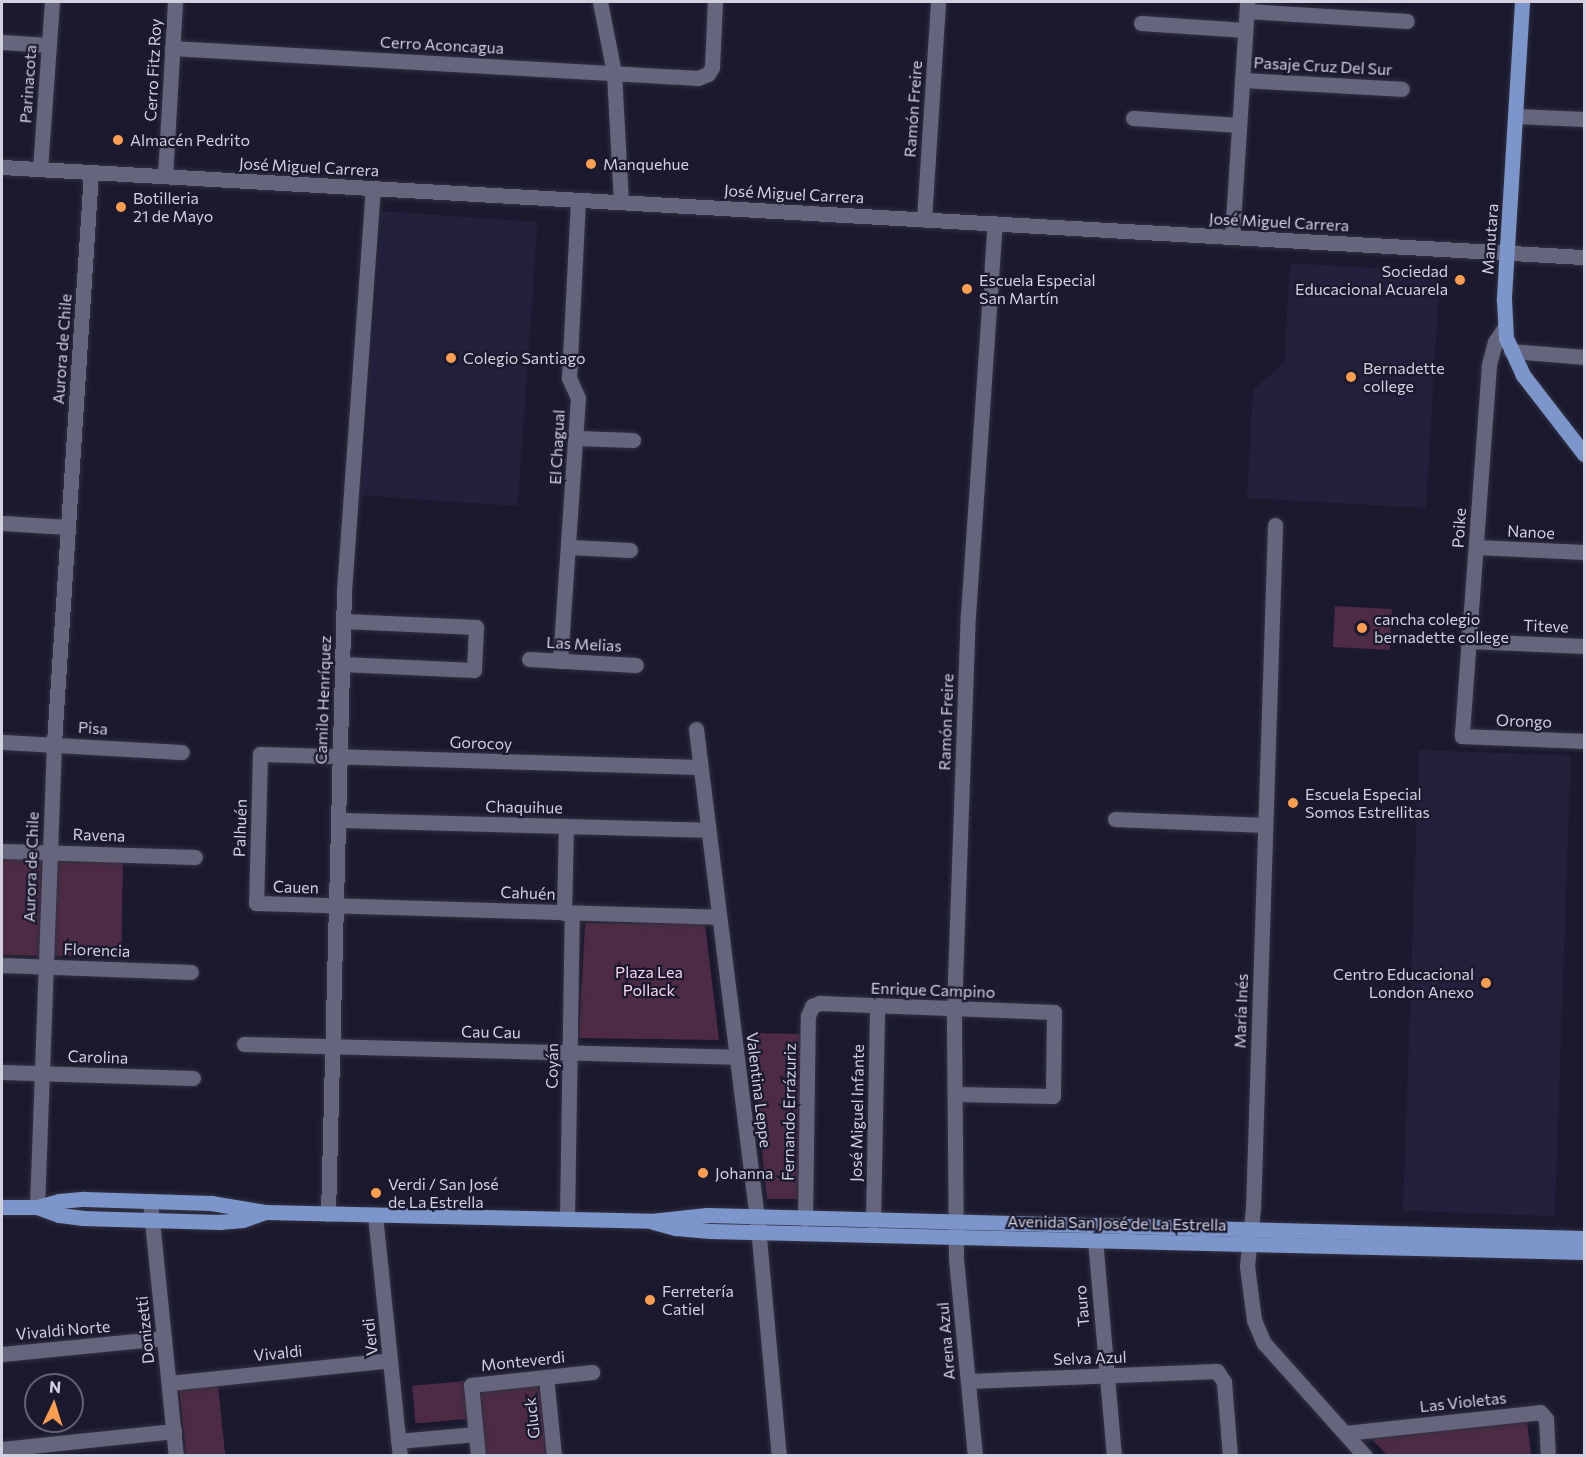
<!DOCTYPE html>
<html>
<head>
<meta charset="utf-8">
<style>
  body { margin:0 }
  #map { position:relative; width:1586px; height:1457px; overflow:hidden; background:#1a192e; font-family:Commissioner,sans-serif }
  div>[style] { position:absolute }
  .built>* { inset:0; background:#23203c; transform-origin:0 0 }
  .green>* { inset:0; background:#4e2b44; transform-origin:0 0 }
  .roads { filter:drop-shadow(0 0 2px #323141) drop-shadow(0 0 2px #323141) }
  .minor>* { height:15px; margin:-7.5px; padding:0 7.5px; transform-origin:7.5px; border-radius:7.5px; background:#66657e }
  .major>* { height:15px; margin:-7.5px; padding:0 7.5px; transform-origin:7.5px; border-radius:7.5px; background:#7c96cb }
  .dots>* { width:16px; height:16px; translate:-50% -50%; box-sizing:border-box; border:3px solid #1a192e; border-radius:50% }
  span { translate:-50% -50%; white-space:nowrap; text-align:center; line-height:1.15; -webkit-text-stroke:4.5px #1a192e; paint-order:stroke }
  .street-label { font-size:16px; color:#d0d0df }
  .poi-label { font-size:16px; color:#d0d0df }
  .left { translate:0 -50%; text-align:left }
  .right { translate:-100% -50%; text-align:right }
  .park-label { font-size:16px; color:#fbd4ed }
  .frame { position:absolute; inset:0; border:3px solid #d0d0df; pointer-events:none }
  .north { position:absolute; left:24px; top:1373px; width:60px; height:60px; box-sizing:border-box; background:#1a192e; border:2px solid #636275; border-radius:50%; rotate:4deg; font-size:16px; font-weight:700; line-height:24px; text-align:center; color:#d0d0df }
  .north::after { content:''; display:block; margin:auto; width:21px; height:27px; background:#fb9e50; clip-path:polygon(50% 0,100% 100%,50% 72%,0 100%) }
</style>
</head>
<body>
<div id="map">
  <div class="built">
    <div style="left:382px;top:211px;width:156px;height:285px;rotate:4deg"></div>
    <div style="clip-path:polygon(1290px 263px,1440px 272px,1426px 508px,1247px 498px,1253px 390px,1284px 363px)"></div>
    <div style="left:1419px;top:750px;width:152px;height:461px;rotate:2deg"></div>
  </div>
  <div class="green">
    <div style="left:1335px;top:606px;width:57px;height:41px;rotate:3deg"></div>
    <div style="left:2px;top:859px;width:121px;height:96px;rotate:1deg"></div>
    <div style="clip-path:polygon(585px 923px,705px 924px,719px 1040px,579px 1038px)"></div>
    <div style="clip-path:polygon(749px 1033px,804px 1034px,801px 1199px,767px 1199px)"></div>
    <div style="left:466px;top:1381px;width:38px;height:54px;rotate:85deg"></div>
    <div style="left:540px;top:1384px;width:71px;height:62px;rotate:84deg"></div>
    <div style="left:218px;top:1386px;width:69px;height:39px;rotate:84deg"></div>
    <div style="clip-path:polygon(1527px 1421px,1531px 1455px,1387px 1455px,1369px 1436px)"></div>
  </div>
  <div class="roads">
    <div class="minor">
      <div style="left:600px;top:2px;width:72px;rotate:78.8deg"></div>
      <div style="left:614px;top:73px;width:129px;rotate:86.9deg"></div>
      <div style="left:1247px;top:11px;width:160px;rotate:3.6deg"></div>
      <div style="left:1141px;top:23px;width:104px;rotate:3.9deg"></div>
      <div style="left:2px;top:42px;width:47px;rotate:3.7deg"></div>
      <div style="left:172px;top:48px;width:527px;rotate:3.26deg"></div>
      <div style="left:698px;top:78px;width:11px;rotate:-22deg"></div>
      <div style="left:708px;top:74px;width:8px;rotate:-60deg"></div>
      <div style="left:712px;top:67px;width:65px;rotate:-87.4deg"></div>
      <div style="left:1242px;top:80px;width:160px;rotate:3.2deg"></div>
      <div style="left:1516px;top:116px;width:68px;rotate:2.5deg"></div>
      <div style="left:1133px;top:118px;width:106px;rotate:3.8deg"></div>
      <div style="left:2px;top:167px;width:1585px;rotate:3.26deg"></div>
      <div style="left:40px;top:169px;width:167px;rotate:-85.9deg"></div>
      <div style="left:165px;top:176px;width:174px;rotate:-86.7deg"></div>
      <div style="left:924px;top:219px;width:217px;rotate:-86.3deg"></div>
      <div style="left:1232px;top:237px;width:235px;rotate:-86.3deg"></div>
      <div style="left:1505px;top:327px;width:18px;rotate:124deg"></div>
      <div style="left:1495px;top:342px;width:24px;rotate:105deg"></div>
      <div style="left:1489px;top:365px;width:372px;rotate:94.2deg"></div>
      <div style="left:1462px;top:736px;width:122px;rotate:2.3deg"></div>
      <div style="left:1511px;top:351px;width:73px;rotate:4.7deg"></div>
      <div style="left:576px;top:438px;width:57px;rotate:2deg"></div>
      <div style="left:2px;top:523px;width:66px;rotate:3.5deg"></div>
      <div style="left:1275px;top:525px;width:683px;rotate:91.84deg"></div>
      <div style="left:1253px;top:1208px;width:58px;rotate:95.9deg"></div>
      <div style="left:1247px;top:1266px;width:54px;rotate:82.6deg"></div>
      <div style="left:1254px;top:1320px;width:25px;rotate:67deg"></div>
      <div style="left:1264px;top:1343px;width:152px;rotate:48.2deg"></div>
      <div style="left:570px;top:547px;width:60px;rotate:2.9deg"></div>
      <div style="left:1476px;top:547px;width:108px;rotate:2.7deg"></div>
      <div style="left:1469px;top:641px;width:115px;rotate:2.5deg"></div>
      <div style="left:529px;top:659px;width:107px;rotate:3.2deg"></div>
      <div style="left:560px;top:661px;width:264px;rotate:-86.1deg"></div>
      <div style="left:578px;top:398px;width:22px;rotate:-114deg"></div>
      <div style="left:569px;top:378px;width:178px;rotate:-87.1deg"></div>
      <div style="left:342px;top:664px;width:132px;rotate:2.6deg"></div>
      <div style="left:474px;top:670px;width:43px;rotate:-87.3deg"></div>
      <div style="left:476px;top:627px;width:133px;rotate:-177.4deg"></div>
      <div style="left:696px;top:729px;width:491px;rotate:82.9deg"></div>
      <div style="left:757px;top:1216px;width:241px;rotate:84.8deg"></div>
      <div style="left:2px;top:742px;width:180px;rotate:3.2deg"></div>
      <div style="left:700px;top:767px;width:440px;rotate:-178.3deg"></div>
      <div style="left:260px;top:754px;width:149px;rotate:91.5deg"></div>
      <div style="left:256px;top:903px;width:463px;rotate:1.7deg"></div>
      <div style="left:1115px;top:819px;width:150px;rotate:2.3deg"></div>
      <div style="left:338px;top:820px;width:370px;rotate:1.5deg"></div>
      <div style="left:2px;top:851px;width:193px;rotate:1.8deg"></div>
      <div style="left:564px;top:913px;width:87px;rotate:-88.7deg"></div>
      <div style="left:2px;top:965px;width:189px;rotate:2.1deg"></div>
      <div style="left:244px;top:1044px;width:492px;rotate:1.5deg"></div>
      <div style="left:2px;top:1072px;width:191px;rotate:1.8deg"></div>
      <div style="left:150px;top:1201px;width:256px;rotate:84.2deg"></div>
      <div style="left:37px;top:1207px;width:464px;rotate:-87.9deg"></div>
      <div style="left:54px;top:743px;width:572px;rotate:-86.29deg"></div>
      <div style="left:328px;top:1214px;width:623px;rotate:-88.53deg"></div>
      <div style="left:344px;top:591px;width:404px;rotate:-85.9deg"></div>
      <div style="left:375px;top:1215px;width:242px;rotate:84.1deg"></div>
      <div style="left:567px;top:1219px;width:306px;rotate:-89.1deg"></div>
      <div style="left:805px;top:1219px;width:203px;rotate:-89.2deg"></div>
      <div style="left:808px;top:1016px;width:11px;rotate:-68deg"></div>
      <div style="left:812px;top:1006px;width:9px;rotate:-21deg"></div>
      <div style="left:820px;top:1003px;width:234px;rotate:2.2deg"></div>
      <div style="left:1054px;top:1012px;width:84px;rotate:90.7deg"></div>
      <div style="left:1053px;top:1096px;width:97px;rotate:-178.8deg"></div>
      <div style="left:873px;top:1221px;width:216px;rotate:-88.9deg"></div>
      <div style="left:1094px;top:1228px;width:229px;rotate:85deg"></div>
      <div style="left:2px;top:1354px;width:163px;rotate:-5.6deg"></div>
      <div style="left:546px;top:1377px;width:79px;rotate:84.2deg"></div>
      <div style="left:968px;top:1381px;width:249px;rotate:-2.3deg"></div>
      <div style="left:1217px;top:1371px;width:13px;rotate:58deg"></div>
      <div style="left:1224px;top:1382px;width:74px;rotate:85.4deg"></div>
      <div style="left:169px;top:1383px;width:222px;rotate:-5.9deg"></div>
      <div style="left:1345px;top:1433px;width:196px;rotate:-6.1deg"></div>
      <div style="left:1540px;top:1412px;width:9px;rotate:49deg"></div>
      <div style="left:1546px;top:1419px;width:37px;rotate:87deg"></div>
      <div style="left:398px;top:1441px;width:78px;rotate:-5.1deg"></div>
      <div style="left:2px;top:1449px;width:173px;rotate:-6deg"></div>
      <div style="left:478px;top:1456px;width:71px;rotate:-95.6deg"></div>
      <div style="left:471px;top:1385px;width:122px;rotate:-6.1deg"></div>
      <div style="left:975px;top:1456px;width:200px;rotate:-95.5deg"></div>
      <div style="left:956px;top:1257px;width:248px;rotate:-90.5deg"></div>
      <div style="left:954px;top:1009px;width:394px;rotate:-88deg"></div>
      <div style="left:968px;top:615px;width:393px;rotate:-86.1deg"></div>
    </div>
    <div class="major">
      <div style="left:1522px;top:2px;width:299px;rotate:93.5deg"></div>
      <div style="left:1504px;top:300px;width:38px;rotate:87deg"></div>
      <div style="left:1506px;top:338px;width:41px;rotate:65.3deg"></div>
      <div style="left:1523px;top:375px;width:100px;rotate:52.3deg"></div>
      <div style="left:2px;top:1207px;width:35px"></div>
      <div style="left:37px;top:1207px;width:23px;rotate:-15deg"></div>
      <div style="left:59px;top:1201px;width:25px;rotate:-5deg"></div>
      <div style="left:84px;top:1199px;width:127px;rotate:1.8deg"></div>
      <div style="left:211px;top:1203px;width:56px;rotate:9.3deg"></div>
      <div style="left:266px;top:1212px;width:385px;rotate:1.3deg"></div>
      <div style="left:651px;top:1221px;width:56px;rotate:-6.1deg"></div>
      <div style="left:707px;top:1215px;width:877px;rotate:1.5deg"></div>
      <div style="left:37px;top:1207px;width:23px;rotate:20deg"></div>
      <div style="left:59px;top:1215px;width:23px;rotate:7deg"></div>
      <div style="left:82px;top:1218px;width:137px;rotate:1.7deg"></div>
      <div style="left:219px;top:1222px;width:24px;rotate:-5deg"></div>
      <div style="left:243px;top:1220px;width:23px;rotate:-20deg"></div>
      <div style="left:653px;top:1222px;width:24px;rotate:15deg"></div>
      <div style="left:676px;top:1228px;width:34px;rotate:5deg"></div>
      <div style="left:710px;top:1231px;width:874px;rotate:1.38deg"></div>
    </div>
  </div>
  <div class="dots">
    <div style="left:118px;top:140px;background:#fb9e50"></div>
    <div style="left:591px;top:164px;background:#fb9e50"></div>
    <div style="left:121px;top:207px;background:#fb9e50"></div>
    <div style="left:1460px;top:280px;background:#fb9e50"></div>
    <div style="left:967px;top:289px;background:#fb9e50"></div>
    <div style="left:451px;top:358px;background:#fb9e50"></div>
    <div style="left:1351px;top:377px;background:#fb9e50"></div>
    <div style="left:1362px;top:628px;background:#fb9e50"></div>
    <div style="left:1293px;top:803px;background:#fb9e50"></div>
    <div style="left:1486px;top:983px;background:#fb9e50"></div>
    <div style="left:703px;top:1173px;background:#fb9e50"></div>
    <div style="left:376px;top:1193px;background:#fb9e50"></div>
    <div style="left:650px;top:1300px;background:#fb9e50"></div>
  </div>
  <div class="street-label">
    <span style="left:442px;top:45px;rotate:3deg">Cerro Aconcagua</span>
    <span style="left:1323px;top:66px;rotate:3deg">Pasaje Cruz Del Sur</span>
    <span style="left:153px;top:70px;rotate:-87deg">Cerro Fitz Roy</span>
    <span style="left:28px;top:84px;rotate:-86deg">Parinacota</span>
    <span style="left:913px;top:109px;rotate:-86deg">Ramón Freire</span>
    <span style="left:309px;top:167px;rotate:3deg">José Miguel Carrera</span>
    <span style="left:794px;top:194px;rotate:3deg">José Miguel Carrera</span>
    <span style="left:1279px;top:222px;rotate:3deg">José Miguel Carrera</span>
    <span style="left:1490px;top:239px;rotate:-86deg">Manutara</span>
    <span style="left:62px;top:349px;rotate:-86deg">Aurora de Chile</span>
    <span style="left:557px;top:447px;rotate:-87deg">El Chagual</span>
    <span style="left:1459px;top:528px;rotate:-86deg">Poike</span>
    <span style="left:1531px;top:532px;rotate:3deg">Nanoe</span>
    <span style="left:1546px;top:626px;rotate:2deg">Titeve</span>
    <span style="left:584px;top:644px;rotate:3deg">Las Melias</span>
    <span style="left:323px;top:700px;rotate:-88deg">Camilo Henríquez</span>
    <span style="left:1524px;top:721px;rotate:2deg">Orongo</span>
    <span style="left:946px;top:722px;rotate:-88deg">Ramón Freire</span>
    <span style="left:93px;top:728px;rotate:4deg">Pisa</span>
    <span style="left:481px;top:743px;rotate:2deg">Gorocoy</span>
    <span style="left:524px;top:807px;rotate:1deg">Chaquihue</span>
    <span style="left:240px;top:828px;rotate:-88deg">Palhuén</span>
    <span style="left:99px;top:835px;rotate:2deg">Ravena</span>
    <span style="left:31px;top:867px;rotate:-88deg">Aurora de Chile</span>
    <span style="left:296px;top:887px;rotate:2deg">Cauen</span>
    <span style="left:528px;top:893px;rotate:2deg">Cahuén</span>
    <span style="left:97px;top:950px;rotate:2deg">Florencia</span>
    <span style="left:933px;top:990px;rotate:2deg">Enrique Campino</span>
    <span style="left:1241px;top:1011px;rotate:-88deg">María Inés</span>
    <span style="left:491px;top:1032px;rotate:1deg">Cau Cau</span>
    <span style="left:98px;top:1057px;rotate:2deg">Carolina</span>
    <span style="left:552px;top:1066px;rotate:-89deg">Coyán</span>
    <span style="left:759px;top:1090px;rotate:83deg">Valentina Leppe</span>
    <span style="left:789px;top:1112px;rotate:-89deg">Fernando Errázuriz</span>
    <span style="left:857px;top:1113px;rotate:-89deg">José Miguel Infante</span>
    <span style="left:1117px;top:1223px;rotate:1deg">Avenida San José de La Estrella</span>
    <span style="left:1082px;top:1306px;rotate:-95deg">Tauro</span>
    <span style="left:63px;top:1330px;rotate:-5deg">Vivaldi Norte</span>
    <span style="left:145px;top:1330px;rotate:-96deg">Donizetti</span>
    <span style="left:370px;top:1337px;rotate:-96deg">Verdi</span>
    <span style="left:946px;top:1341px;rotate:-95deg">Arena Azul</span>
    <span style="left:278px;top:1353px;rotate:-6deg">Vivaldi</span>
    <span style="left:1090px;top:1358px;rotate:-2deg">Selva Azul</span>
    <span style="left:523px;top:1361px;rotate:-6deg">Monteverdi</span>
    <span style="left:1463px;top:1402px;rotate:-6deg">Las Violetas</span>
    <span style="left:532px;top:1418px;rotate:-96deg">Gluck</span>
  </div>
  <div class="poi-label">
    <span class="left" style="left:130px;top:140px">Almacén Pedrito</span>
    <span class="left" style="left:603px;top:164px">Manquehue</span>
    <span class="left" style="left:133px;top:207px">Botilleria<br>21 de Mayo</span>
    <span class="right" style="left:1448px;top:280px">Sociedad<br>Educacional Acuarela</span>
    <span class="left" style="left:979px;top:289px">Escuela Especial<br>San Martín</span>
    <span class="left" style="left:463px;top:358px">Colegio Santiago</span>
    <span class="left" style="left:1363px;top:377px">Bernadette<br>college</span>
    <span class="left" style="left:1374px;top:628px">cancha colegio<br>bernadette college</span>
    <span class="left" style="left:1305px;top:803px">Escuela Especial<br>Somos Estrellitas</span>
    <span class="right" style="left:1474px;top:983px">Centro Educacional<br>London Anexo</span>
    <span class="left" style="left:715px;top:1173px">Johanna</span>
    <span class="left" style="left:388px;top:1193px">Verdi / San José<br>de La Estrella</span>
    <span class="left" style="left:662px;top:1300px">Ferretería<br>Catiel</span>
  </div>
  <div class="park-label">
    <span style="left:649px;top:981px">Plaza Lea<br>Pollack</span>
  </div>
  <div class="frame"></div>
  <div class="north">N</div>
</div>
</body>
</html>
